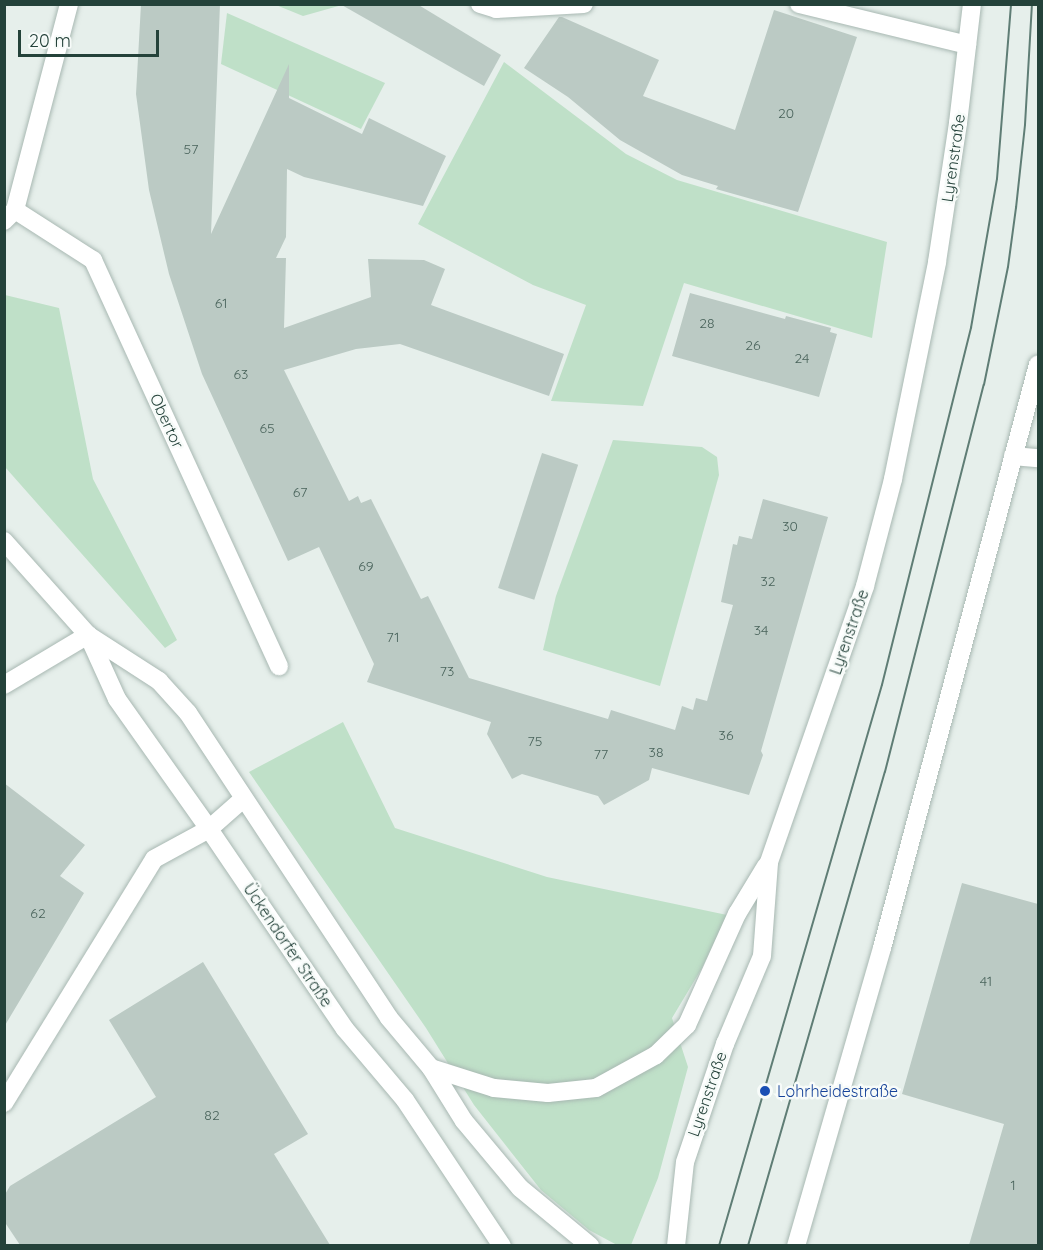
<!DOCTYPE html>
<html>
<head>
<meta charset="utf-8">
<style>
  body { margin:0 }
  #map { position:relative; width:1043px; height:1250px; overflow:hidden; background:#e6efeb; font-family:Quicksand,sans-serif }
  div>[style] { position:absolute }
  .green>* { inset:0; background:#bfe0c8 }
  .building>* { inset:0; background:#bbcac4; transform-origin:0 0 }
  .roads { filter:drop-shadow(0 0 2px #a8b8b2) drop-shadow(0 0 2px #a8b8b2) }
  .lane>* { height:18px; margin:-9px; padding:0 9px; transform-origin:9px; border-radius:9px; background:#fff }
  .street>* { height:18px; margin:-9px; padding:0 9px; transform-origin:9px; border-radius:9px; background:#fff }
  .secondary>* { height:18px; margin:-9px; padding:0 9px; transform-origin:9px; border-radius:9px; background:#fff }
  .tram>* { height:1.5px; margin:-0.75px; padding:0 0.75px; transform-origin:0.75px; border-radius:0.75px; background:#5f7d75 }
  .dots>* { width:16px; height:16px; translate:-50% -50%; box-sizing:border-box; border:3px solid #f7fbf9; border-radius:50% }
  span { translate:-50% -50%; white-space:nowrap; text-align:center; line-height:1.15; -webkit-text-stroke:5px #f7fbf9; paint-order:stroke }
  .number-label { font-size:14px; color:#4a645c }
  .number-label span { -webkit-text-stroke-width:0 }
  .street-label { font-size:16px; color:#24423a }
  .transit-label { font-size:16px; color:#164399 }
  .left { translate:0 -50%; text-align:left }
  .frame { position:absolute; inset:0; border:6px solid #24423a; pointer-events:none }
  .scale { position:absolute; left:18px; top:30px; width:141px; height:27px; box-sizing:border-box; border:3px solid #24423a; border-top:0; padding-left:8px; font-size:18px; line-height:21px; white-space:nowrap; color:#24423a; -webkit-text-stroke:4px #f7fbf9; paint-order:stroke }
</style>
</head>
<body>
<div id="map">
  <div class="green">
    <div style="clip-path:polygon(276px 5px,342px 5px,303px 16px)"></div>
    <div style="clip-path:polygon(227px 13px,385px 83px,361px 129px,221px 64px)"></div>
    <div style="clip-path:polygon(504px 62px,626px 154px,677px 180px,887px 242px,872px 338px,684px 283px,643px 406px,551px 401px,586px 305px,533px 285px,418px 224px)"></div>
    <div style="clip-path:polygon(5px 295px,59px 308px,93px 479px,177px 640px,165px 648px,5px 467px)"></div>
    <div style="clip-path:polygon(613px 440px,702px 447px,717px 457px,719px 475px,660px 686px,543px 650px,556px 596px)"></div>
    <div style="clip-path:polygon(343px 722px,395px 828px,547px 877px,727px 915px,702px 968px,672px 1018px,688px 1067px,658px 1178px,631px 1245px,617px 1245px,589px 1230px,541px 1190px,474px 1105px,426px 1028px,249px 772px)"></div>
  </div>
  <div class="building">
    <div style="clip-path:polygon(141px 4px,220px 4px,211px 234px,289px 64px,289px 98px,362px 134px,369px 118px,446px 156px,423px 206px,304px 177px,287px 169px,286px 237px,276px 258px,286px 258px,284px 328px,371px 297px,368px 259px,424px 260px,445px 269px,431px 305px,564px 354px,549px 396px,400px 344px,356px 349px,284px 370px,349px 501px,358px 496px,361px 503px,371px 499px,421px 599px,428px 596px,469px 678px,608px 719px,611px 710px,675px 730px,682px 706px,693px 710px,696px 698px,707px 701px,733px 605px,721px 602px,733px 544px,737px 545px,739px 536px,752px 539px,763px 499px,828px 517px,761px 751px,763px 755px,749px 795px,652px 768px,649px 780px,604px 805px,598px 796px,522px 774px,512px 779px,487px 734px,491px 722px,367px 682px,374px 664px,319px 547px,288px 561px,202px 374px,169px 274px,149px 190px,136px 94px)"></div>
    <div style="clip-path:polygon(340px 4px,417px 4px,501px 55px,484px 86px)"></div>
    <div style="clip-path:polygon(774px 10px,857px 37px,798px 212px,716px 189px,718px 186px,682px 175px,620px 140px,568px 97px,524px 68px,559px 17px,562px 17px,659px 60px,643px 96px,735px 130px)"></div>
    <div style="clip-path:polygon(690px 293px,785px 319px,786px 316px,831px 328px,830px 332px,837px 334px,819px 397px,672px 356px)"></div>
    <div style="left:542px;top:453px;width:38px;height:142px;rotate:18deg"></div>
    <div style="clip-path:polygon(4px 783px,85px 845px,60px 876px,84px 893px,4px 1027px)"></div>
    <div style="clip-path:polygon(962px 883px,1038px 904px,1038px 1245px,969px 1245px,1004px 1124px,902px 1094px)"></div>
    <div style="clip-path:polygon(203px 962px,308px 1134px,274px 1154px,330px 1245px,20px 1245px,4px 1221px,4px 1196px,10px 1186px,156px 1097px,109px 1020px)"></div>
  </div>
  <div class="roads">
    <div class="lane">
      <div style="left:480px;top:4px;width:17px;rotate:17deg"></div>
      <div style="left:496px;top:9px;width:88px;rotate:-3.3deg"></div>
      <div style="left:799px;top:4px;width:173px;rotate:13.7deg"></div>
      <div style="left:1013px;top:456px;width:25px;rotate:5deg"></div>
      <div style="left:4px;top:685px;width:98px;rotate:-30.8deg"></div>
      <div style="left:4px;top:1103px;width:286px;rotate:-58.4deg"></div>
      <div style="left:154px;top:859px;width:63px;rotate:-28.6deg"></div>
      <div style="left:209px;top:829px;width:45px;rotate:-41.4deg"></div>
    </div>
    <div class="street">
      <div style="left:15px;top:210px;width:93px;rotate:32.7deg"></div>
      <div style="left:93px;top:260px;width:447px;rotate:65.4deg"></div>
      <div style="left:4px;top:221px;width:16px;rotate:-45deg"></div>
      <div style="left:15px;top:210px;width:213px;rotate:-75.3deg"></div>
    </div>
    <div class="secondary">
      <div style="left:4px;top:541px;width:126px;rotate:48.2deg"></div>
      <div style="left:88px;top:635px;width:85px;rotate:32.9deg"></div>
      <div style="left:159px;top:681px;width:43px;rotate:47.8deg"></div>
      <div style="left:188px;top:713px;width:365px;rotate:56.6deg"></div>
      <div style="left:389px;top:1018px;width:65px;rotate:50deg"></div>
      <div style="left:431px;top:1068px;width:62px;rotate:58.1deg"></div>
      <div style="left:464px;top:1121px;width:87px;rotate:50.1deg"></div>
      <div style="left:520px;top:1188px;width:91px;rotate:39.6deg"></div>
      <div style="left:88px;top:635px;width:70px;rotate:65.6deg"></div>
      <div style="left:117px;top:699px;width:159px;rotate:54.7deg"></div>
      <div style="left:209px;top:829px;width:242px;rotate:55.8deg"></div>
      <div style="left:345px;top:1029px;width:93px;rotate:49.8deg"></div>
      <div style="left:405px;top:1100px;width:175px;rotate:56.4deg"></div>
      <div style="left:431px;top:1068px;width:66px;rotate:17.6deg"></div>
      <div style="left:494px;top:1088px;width:54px;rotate:5.3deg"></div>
      <div style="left:548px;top:1093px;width:48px;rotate:-5.9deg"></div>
      <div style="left:596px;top:1088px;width:68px;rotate:-28.8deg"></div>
      <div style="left:656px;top:1055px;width:43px;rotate:-44.1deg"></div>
      <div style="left:687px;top:1025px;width:122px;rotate:-65.8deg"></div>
      <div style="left:737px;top:914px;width:56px;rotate:-58.9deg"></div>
      <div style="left:676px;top:1246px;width:84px;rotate:-83.9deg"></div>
      <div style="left:685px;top:1162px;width:125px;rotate:-71.3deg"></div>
      <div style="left:725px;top:1044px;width:95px;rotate:-67.2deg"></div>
      <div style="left:762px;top:956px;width:94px;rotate:-85.7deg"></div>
      <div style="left:769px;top:862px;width:292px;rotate:-70.8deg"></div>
      <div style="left:865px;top:586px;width:111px;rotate:-75.3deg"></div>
      <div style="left:893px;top:479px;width:221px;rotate:-78.5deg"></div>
      <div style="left:937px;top:262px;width:141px;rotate:-81.4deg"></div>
      <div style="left:958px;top:123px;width:120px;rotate:-83.3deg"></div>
      <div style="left:796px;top:1246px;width:310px;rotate:-73.9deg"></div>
      <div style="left:882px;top:948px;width:604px;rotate:-75.04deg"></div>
    </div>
  </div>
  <div class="tram">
    <div style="left:719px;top:1246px;width:584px;rotate:-73.8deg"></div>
    <div style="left:882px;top:685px;width:368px;rotate:-76deg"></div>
    <div style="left:971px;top:328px;width:151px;rotate:-80.1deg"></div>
    <div style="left:997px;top:179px;width:176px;rotate:-85.4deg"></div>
    <div style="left:748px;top:1246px;width:493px;rotate:-73.9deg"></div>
    <div style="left:885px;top:772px;width:399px;rotate:-75.7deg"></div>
    <div style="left:984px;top:385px;width:120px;rotate:-78.5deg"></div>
    <div style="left:1008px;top:267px;width:60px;rotate:-82.3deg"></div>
    <div style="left:1016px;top:208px;width:83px;rotate:-83.8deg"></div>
    <div style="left:1025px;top:125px;width:121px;rotate:-86.7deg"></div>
  </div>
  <div class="dots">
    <div style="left:765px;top:1091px;background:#1a4fb4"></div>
  </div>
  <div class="number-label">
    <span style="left:786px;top:113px">20</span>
    <span style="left:191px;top:149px">57</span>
    <span style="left:221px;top:303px">61</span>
    <span style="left:707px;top:323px">28</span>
    <span style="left:753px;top:345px">26</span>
    <span style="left:802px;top:358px">24</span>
    <span style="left:241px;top:374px">63</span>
    <span style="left:267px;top:428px">65</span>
    <span style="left:300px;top:492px">67</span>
    <span style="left:790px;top:526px">30</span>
    <span style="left:366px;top:566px">69</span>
    <span style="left:768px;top:581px">32</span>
    <span style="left:761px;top:630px">34</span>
    <span style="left:393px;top:637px">71</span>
    <span style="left:447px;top:671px">73</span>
    <span style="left:726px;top:735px">36</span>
    <span style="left:535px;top:741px">75</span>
    <span style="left:656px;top:752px">38</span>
    <span style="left:601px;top:754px">77</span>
    <span style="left:38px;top:913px">62</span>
    <span style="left:986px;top:981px">41</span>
    <span style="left:212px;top:1115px">82</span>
    <span style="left:1013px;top:1185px">1</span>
  </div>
  <div class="street-label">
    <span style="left:953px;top:158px;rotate:-82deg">Lyrenstraße</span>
    <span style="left:167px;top:421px;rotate:65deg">Obertor</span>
    <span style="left:849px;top:632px;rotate:-71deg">Lyrenstraße</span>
    <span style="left:288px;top:945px;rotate:56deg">Ückendorfer Straße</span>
    <span style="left:707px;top:1094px;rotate:-71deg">Lyrenstraße</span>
  </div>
  <div class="transit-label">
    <span class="left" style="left:777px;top:1091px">Lohrheidestraße</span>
  </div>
  <div class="frame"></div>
  <div class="scale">20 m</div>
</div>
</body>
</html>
